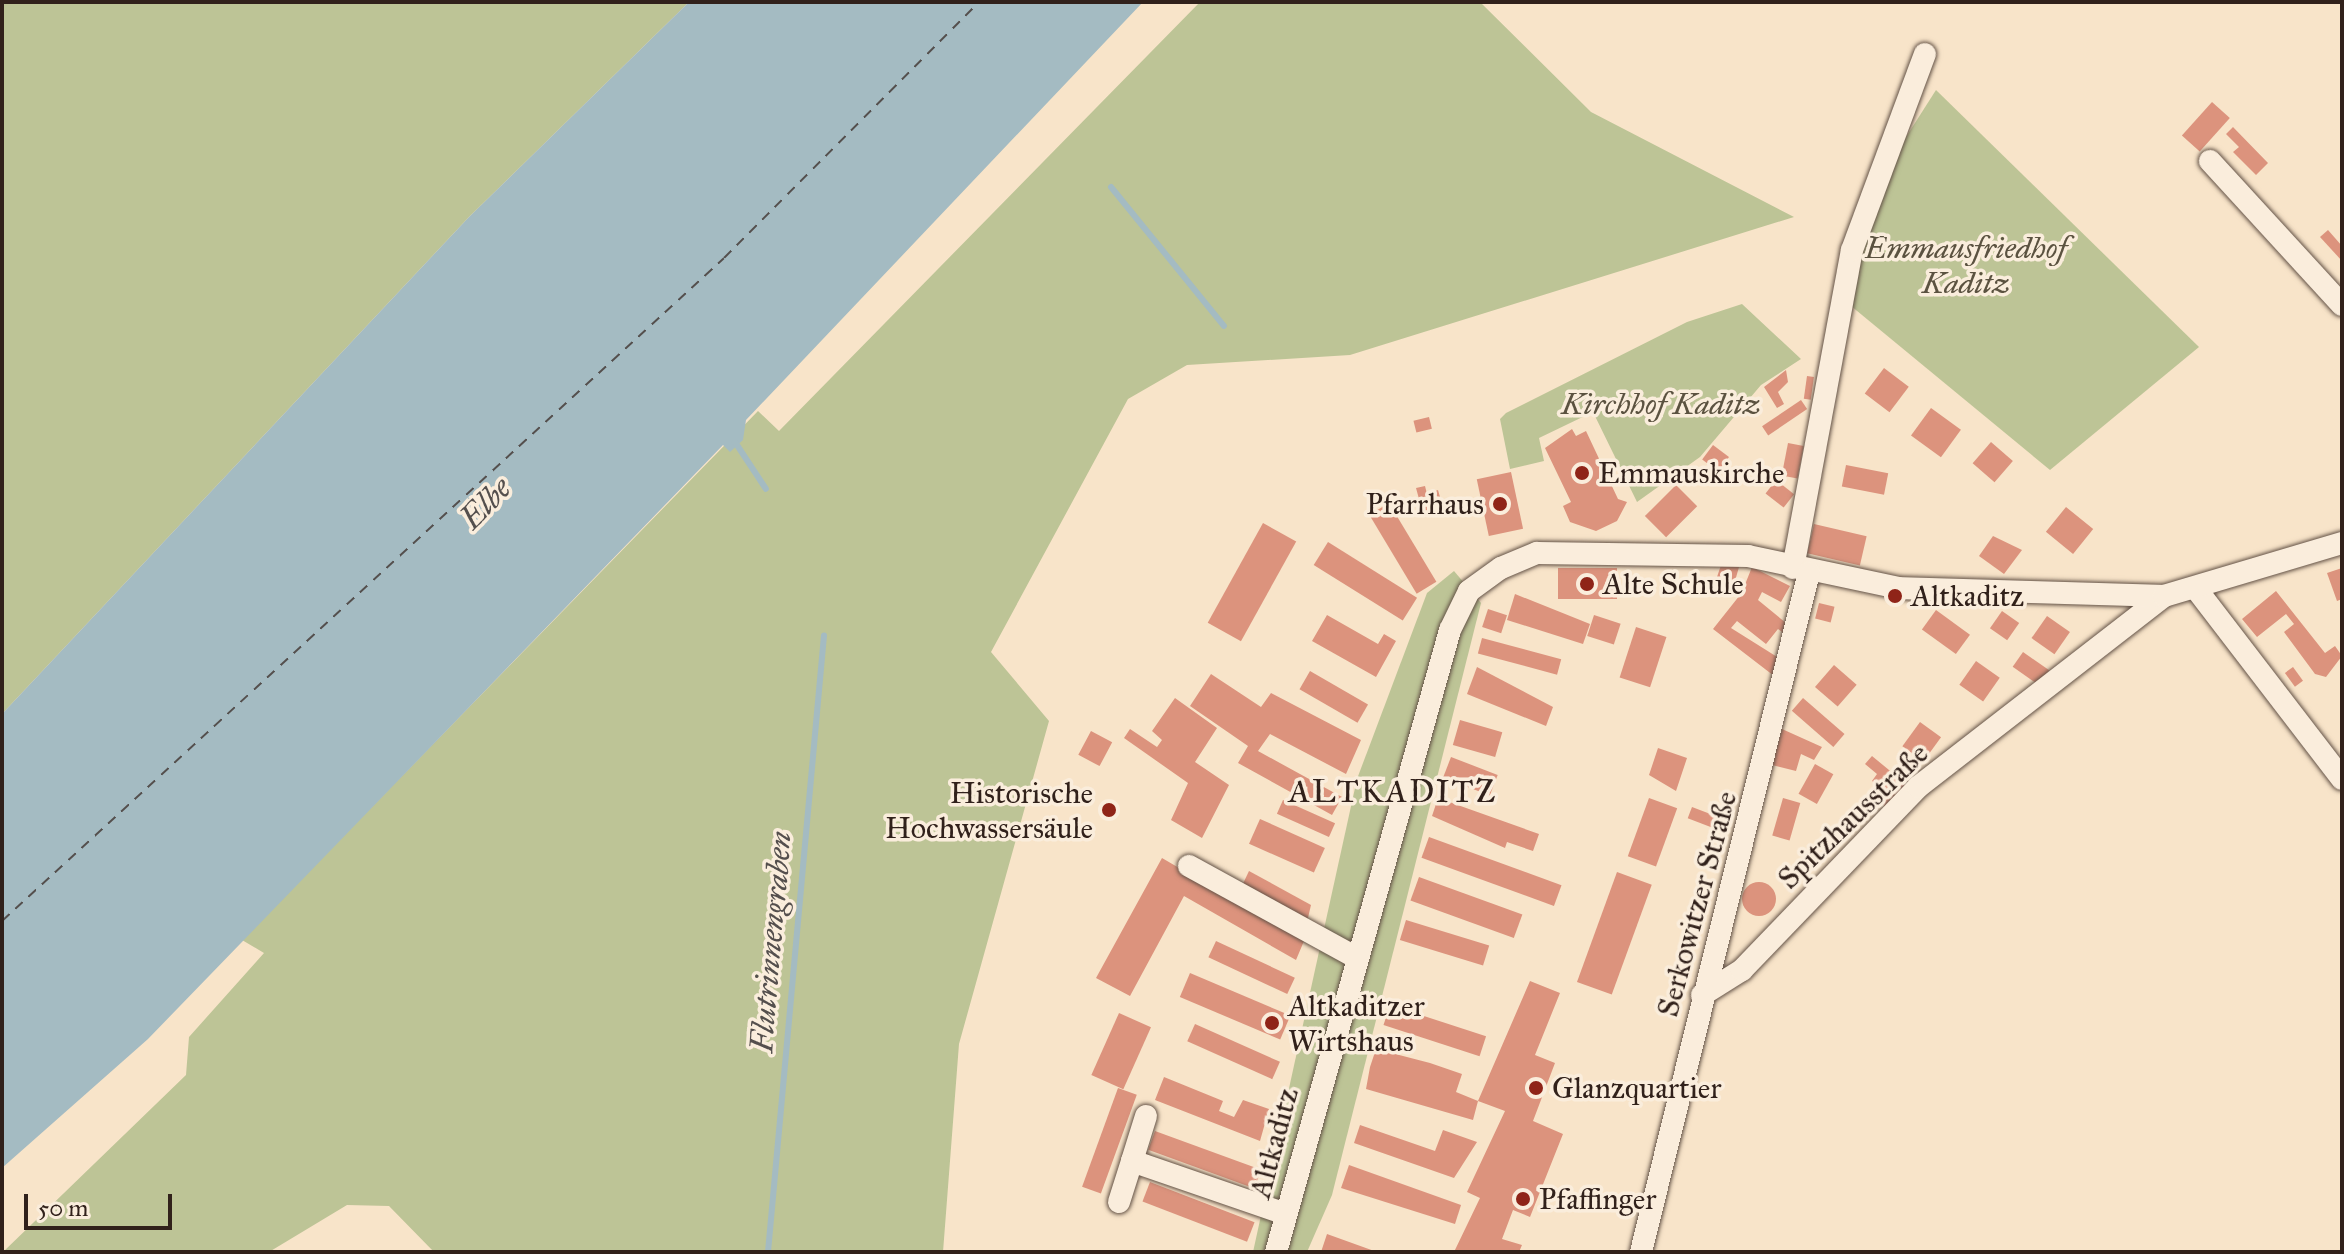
<!DOCTYPE html>
<html>
<head>
<meta charset="utf-8">
<style>
  body { margin:0 }
  #map { position:relative; width:2344px; height:1254px; overflow:hidden; background:#f8e4c9; font-family:"IM FELL Great Primer",serif }
  div>[style] { position:absolute }
  .green>* { inset:0; background:#bdc496 }
  .water>* { inset:0; background:#a4bbc2 }
  .stream>* { height:6px; margin:-3px; padding:0 3px; transform-origin:3px; border-radius:3px; background:#a4bbc2 }
  .ferry>* { height:2px; margin-top:-1px; transform-origin:0; background:repeating-linear-gradient(90deg,#544f4d 0 10px,transparent 0 18px) }
  .building>* { inset:0; background:#dc937d; transform-origin:0 0 }
  .round { border-radius:50% }
  .roads { filter:drop-shadow(0 0 2px #635246) drop-shadow(0 0 2px #635246) }
  .minor>* { height:22px; margin:-11px; padding:0 11px; transform-origin:11px; border-radius:11px; background:#faeddc }
  .dots>* { width:22px; height:22px; translate:-50% -50%; box-sizing:border-box; border:4px solid #faeddc; border-radius:50% }
  span { translate:-50% -50%; white-space:nowrap; text-align:center; line-height:1.15; -webkit-text-stroke:7px #faeddc; paint-order:stroke }
  .park-label { font-size:30px; color:#5b5240; font-style:italic }
  .poi-label { font-size:30px; color:#31211b }
  .left { translate:0 -50%; text-align:left }
  .right { translate:-100% -50%; text-align:right }
  .street-label { font-size:30px; color:#31211b }
  .water-label { font-size:32px; color:#544f4d; font-style:italic }
  .neighbourhood-label { font-size:32px; color:#31211b; letter-spacing:2px }
  .frame { position:absolute; inset:0; border:4px solid #31211b; pointer-events:none }
  .scale { position:absolute; left:24px; top:1194px; width:148px; height:36px; box-sizing:border-box; border:4px solid #31211b; border-top:0; padding-left:10px; font-size:24px; line-height:28px; white-space:nowrap; color:#31211b; -webkit-text-stroke:6px #faeddc; paint-order:stroke }
</style>
</head>
<body>
<div id="map">
  <div class="green">
    <div style="clip-path:polygon(2px 2px,689px 2px,469px 217px,2px 714px)"></div>
    <div style="clip-path:polygon(1200px 2px,1480px 2px,1591px 112px,1794px 217px,1350px 355px,1187px 365px,1128px 399px,991px 652px,1049px 721px,959px 1044px,943px 1252px,434px 1252px,389px 1206px,347px 1205px,269px 1252px,3px 1252px,186px 1075px,189px 1037px,264px 953px,242px 940px,758px 411px,779px 431px)"></div>
    <div style="clip-path:polygon(1936px 90px,2199px 347px,2050px 470px,1845px 301px,1892px 159px)"></div>
    <div style="clip-path:polygon(1742px 304px,1801px 359px,1761px 385px,1700px 457px,1637px 502px,1593px 412px,1539px 438px,1544px 461px,1510px 469px,1500px 419px,1506px 413px,1687px 322px)"></div>
    <div style="clip-path:polygon(1454px 571px,1481px 603px,1332px 1195px,1307px 1252px,1253px 1252px,1357px 779px,1427px 593px)"></div>
  </div>
  <div class="water">
    <div style="clip-path:polygon(689px 2px,1143px 2px,746px 420px,743px 440px,730px 452px,723px 445px,148px 1039px,2px 1168px,2px 714px,469px 217px)"></div>
  </div>
  <div class="stream">
    <div style="left:1111px;top:187px;width:179px;rotate:50.9deg"></div>
    <div style="left:735px;top:442px;width:56px;rotate:56.6deg"></div>
    <div style="left:768px;top:1252px;width:619px;rotate:-84.81deg"></div>
  </div>
  <div class="ferry">
    <div style="left:2px;top:921px;width:980px;rotate:-42.56deg"></div>
    <div style="left:724px;top:258px;width:361px;rotate:-45.1deg"></div>
  </div>
  <div class="building">
    <div style="left:2212px;top:102px;width:24px;height:45px;rotate:42deg"></div>
    <div style="clip-path:polygon(2233px 127px,2268px 163px,2256px 175px,2233px 152px,2239px 147px,2226px 134px)"></div>
    <div style="clip-path:polygon(2328px 230px,2342px 246px,2342px 261px,2320px 237px)"></div>
    <div style="left:1884px;top:368px;width:31px;height:32px;rotate:37deg"></div>
    <div style="clip-path:polygon(1786px 370px,1788px 382px,1778px 392px,1784px 404px,1777px 408px,1764px 387px)"></div>
    <div style="left:1807px;top:376px;width:7px;height:23px;rotate:8deg"></div>
    <div style="left:1801px;top:400px;width:11px;height:47px;rotate:56deg"></div>
    <div style="left:1931px;top:408px;width:37px;height:34px;rotate:36deg"></div>
    <div style="left:1429px;top:417px;width:12px;height:16px;rotate:76deg"></div>
    <div style="clip-path:polygon(1572px 429px,1576px 436px,1586px 431px,1618px 499px,1627px 502px,1617px 521px,1596px 531px,1570px 522px,1563px 506px,1571px 502px,1545px 448px)"></div>
    <div style="left:1991px;top:442px;width:29px;height:28px;rotate:41deg"></div>
    <div style="left:1788px;top:443px;width:16px;height:33px;rotate:11deg"></div>
    <div style="left:1713px;top:445px;width:20px;height:18px;rotate:37deg"></div>
    <div style="left:1846px;top:465px;width:43px;height:22px;rotate:11deg"></div>
    <div style="left:1511px;top:472px;width:58px;height:35px;rotate:78deg"></div>
    <div style="left:1776px;top:480px;width:23px;height:17px;rotate:38deg"></div>
    <div style="left:1676px;top:485px;width:30px;height:44px;rotate:45deg"></div>
    <div style="clip-path:polygon(1425px 486px,1427px 494px,1438px 490px,1444px 511px,1424px 517px,1416px 488px)"></div>
    <div style="left:1389px;top:503px;width:92px;height:23px;rotate:59deg"></div>
    <div style="left:2066px;top:507px;width:35px;height:32px;rotate:39deg"></div>
    <div style="left:1263px;top:523px;width:38px;height:114px;rotate:29deg"></div>
    <div style="left:1814px;top:524px;width:54px;height:30px;rotate:13deg"></div>
    <div style="clip-path:polygon(1993px 536px,2022px 550px,2004px 574px,1979px 556px)"></div>
    <div style="left:1328px;top:542px;width:105px;height:27px;rotate:32deg"></div>
    <div style="clip-path:polygon(1721px 565px,1739px 567px,1735px 581px,1746px 582px,1752px 567px,1790px 586px,1781px 602px,1762px 592px,1758px 600px,1786px 623px,1785px 634px,1778px 629px,1766px 644px,1737px 621px,1731px 628px,1782px 660px,1778px 679px,1713px 629px,1740px 595px,1716px 580px)"></div>
    <div style="left:1558px;top:568px;width:59px;height:31px"></div>
    <div style="clip-path:polygon(2342px 568px,2342px 599px,2337px 601px,2327px 573px)"></div>
    <div style="clip-path:polygon(2276px 591px,2325px 653px,2335px 646px,2342px 656px,2326px 677px,2315px 674px,2284px 632px,2294px 624px,2286px 614px,2257px 637px,2242px 619px)"></div>
    <div style="clip-path:polygon(1515px 594px,1590px 624px,1583px 644px,1507px 620px)"></div>
    <div style="left:1819px;top:603px;width:16px;height:16px;rotate:14deg"></div>
    <div style="left:1488px;top:609px;width:20px;height:19px;rotate:18deg"></div>
    <div style="left:1936px;top:610px;width:42px;height:24px;rotate:36deg"></div>
    <div style="left:2002px;top:611px;width:21px;height:21px;rotate:35deg"></div>
    <div style="clip-path:polygon(1327px 615px,1378px 644px,1384px 634px,1396px 641px,1376px 677px,1312px 641px)"></div>
    <div style="left:1594px;top:615px;width:28px;height:22px;rotate:18deg"></div>
    <div style="left:2047px;top:616px;width:28px;height:27px;rotate:35deg"></div>
    <div style="left:1636px;top:627px;width:32px;height:53px;rotate:18deg"></div>
    <div style="left:1482px;top:638px;width:82px;height:16px;rotate:15deg"></div>
    <div style="left:2023px;top:652px;width:32px;height:18px;rotate:35deg"></div>
    <div style="left:1976px;top:661px;width:29px;height:29px;rotate:35deg"></div>
    <div style="left:1834px;top:665px;width:30px;height:29px;rotate:41deg"></div>
    <div style="clip-path:polygon(1477px 667px,1553px 707px,1546px 726px,1467px 694px)"></div>
    <div style="left:2293px;top:667px;width:17px;height:10px;rotate:54deg"></div>
    <div style="left:1310px;top:671px;width:67px;height:21px;rotate:30deg"></div>
    <div style="clip-path:polygon(1211px 674px,1261px 707px,1271px 693px,1361px 740px,1346px 774px,1270px 734px,1258px 751px,1342px 797px,1332px 815px,1238px 763px,1248px 746px,1190px 706px)"></div>
    <div style="clip-path:polygon(1175px 698px,1217px 728px,1195px 762px,1229px 785px,1202px 838px,1171px 820px,1188px 783px,1124px 738px,1130px 729px,1157px 747px,1162px 740px,1152px 731px)"></div>
    <div style="left:1803px;top:698px;width:55px;height:17px;rotate:41deg"></div>
    <div style="left:1460px;top:720px;width:44px;height:26px;rotate:16deg"></div>
    <div style="left:1920px;top:722px;width:26px;height:30px;rotate:36deg"></div>
    <div style="clip-path:polygon(1782px 729px,1822px 747px,1814px 760px,1801px 754px,1796px 771px,1772px 765px)"></div>
    <div style="left:1091px;top:731px;width:24px;height:27px;rotate:28deg"></div>
    <div style="clip-path:polygon(1658px 748px,1687px 758px,1676px 791px,1649px 775px)"></div>
    <div style="clip-path:polygon(1872px 756px,1906px 784px,1887px 808px,1875px 798px,1883px 790px,1872px 781px,1877px 774px,1865px 764px)"></div>
    <div style="left:1451px;top:757px;width:50px;height:22px;rotate:21deg"></div>
    <div style="left:1815px;top:764px;width:21px;height:34px;rotate:29deg"></div>
    <div style="clip-path:polygon(1438px 798px,1539px 834px,1533px 851px,1507px 842px,1505px 848px,1432px 816px)"></div>
    <div style="left:1649px;top:798px;width:30px;height:62px;rotate:20deg"></div>
    <div style="left:1783px;top:798px;width:18px;height:39px;rotate:16deg"></div>
    <div style="left:1283px;top:800px;width:57px;height:15px;rotate:24deg"></div>
    <div style="left:1692px;top:807px;width:26px;height:12px;rotate:21deg"></div>
    <div style="left:1260px;top:819px;width:71px;height:27px;rotate:24deg"></div>
    <div style="left:1429px;top:837px;width:141px;height:22px;rotate:20deg"></div>
    <div style="clip-path:polygon(1162px 858px,1304px 941px,1296px 960px,1184px 896px,1130px 996px,1096px 978px)"></div>
    <div style="clip-path:polygon(1249px 871px,1311px 905px,1307px 922px,1240px 890px)"></div>
    <div style="left:1617px;top:872px;width:37px;height:117px;rotate:20deg"></div>
    <div style="left:1419px;top:877px;width:110px;height:25px;rotate:20deg"></div>
    <div class="round" style="left:1742px;top:882px;width:34px;height:34px"></div>
    <div style="left:1406px;top:920px;width:87px;height:21px;rotate:17deg"></div>
    <div style="left:1216px;top:941px;width:87px;height:18px;rotate:25deg"></div>
    <div style="left:1190px;top:973px;width:109px;height:26px;rotate:23deg"></div>
    <div style="clip-path:polygon(1530px 981px,1560px 993px,1535px 1055px,1555px 1063px,1533px 1121px,1563px 1134px,1530px 1217px,1513px 1210px,1502px 1239px,1522px 1245px,1519px 1252px,1454px 1252px,1480px 1198px,1467px 1192px,1505px 1111px,1478px 1101px,1473px 1120px,1366px 1089px,1370px 1067px,1376px 1049px,1430px 1063px,1462px 1074px,1456px 1092px,1478px 1101px)"></div>
    <div style="left:1390px;top:1005px;width:101px;height:21px;rotate:18deg"></div>
    <div style="left:1119px;top:1013px;width:35px;height:68px;rotate:24deg"></div>
    <div style="left:1195px;top:1024px;width:93px;height:19px;rotate:24deg"></div>
    <div style="clip-path:polygon(1164px 1077px,1223px 1101px,1219px 1111px,1234px 1117px,1243px 1100px,1269px 1109px,1260px 1141px,1155px 1100px)"></div>
    <div style="left:1118px;top:1088px;width:20px;height:105px;rotate:20deg"></div>
    <div style="clip-path:polygon(1360px 1125px,1435px 1151px,1443px 1130px,1477px 1142px,1454px 1178px,1354px 1143px)"></div>
    <div style="left:1155px;top:1131px;width:113px;height:20px;rotate:20deg"></div>
    <div style="clip-path:polygon(1349px 1165px,1461px 1205px,1455px 1224px,1341px 1188px)"></div>
    <div style="left:1150px;top:1182px;width:112px;height:21px;rotate:21deg"></div>
    <div style="clip-path:polygon(1327px 1234px,1377px 1252px,1321px 1252px)"></div>
  </div>
  <div class="roads">
    <div class="minor">
      <div style="left:2210px;top:161px;width:195px;rotate:47.5deg"></div>
      <div style="left:1793px;top:568px;width:323px;rotate:-79.5deg"></div>
      <div style="left:1852px;top:250px;width:209px;rotate:-69.6deg"></div>
      <div style="left:2197px;top:590px;width:238px;rotate:52.5deg"></div>
      <div style="left:1189px;top:866px;width:189px;rotate:28.7deg"></div>
      <div style="left:1702px;top:995px;width:47px;rotate:-32deg"></div>
      <div style="left:1742px;top:970px;width:254px;rotate:-46.1deg"></div>
      <div style="left:1918px;top:787px;width:311px;rotate:-37.8deg"></div>
      <div style="left:1146px;top:1116px;width:47px;rotate:107.3deg"></div>
      <div style="left:1132px;top:1161px;width:163px;rotate:19deg"></div>
      <div style="left:1119px;top:1202px;width:43px;rotate:-72.4deg"></div>
      <div style="left:1276px;top:1252px;width:646px;rotate:-74.37deg"></div>
      <div style="left:1450px;top:630px;width:43px;rotate:-64deg"></div>
      <div style="left:1469px;top:591px;width:39px;rotate:-36deg"></div>
      <div style="left:1501px;top:568px;width:39px;rotate:-23deg"></div>
      <div style="left:1537px;top:553px;width:211px;rotate:0.8deg"></div>
      <div style="left:1748px;top:556px;width:153px;rotate:12deg"></div>
      <div style="left:1898px;top:588px;width:266px;rotate:1.7deg"></div>
      <div style="left:2164px;top:596px;width:186px;rotate:-16.6deg"></div>
      <div style="left:1641px;top:1252px;width:700px;rotate:-76.12deg"></div>
    </div>
  </div>
  <div class="dots">
    <div style="left:1582px;top:473px;background:#8f2418"></div>
    <div style="left:1500px;top:504px;background:#8f2418"></div>
    <div style="left:1587px;top:584px;background:#8f2418"></div>
    <div style="left:1895px;top:596px;background:#8f2418"></div>
    <div style="left:1109px;top:810px;background:#8f2418"></div>
    <div style="left:1272px;top:1023px;background:#8f2418"></div>
    <div style="left:1536px;top:1088px;background:#8f2418"></div>
    <div style="left:1523px;top:1199px;background:#8f2418"></div>
  </div>
  <div class="park-label">
    <span style="left:1966px;top:265px">Emmausfriedhof<br>Kaditz</span>
    <span style="left:1661px;top:404px">Kirchhof Kaditz</span>
  </div>
  <div class="poi-label">
    <span class="left" style="left:1598px;top:473px">Emmauskirche</span>
    <span class="right" style="left:1484px;top:504px">Pfarrhaus</span>
    <span class="left" style="left:1603px;top:584px">Alte Schule</span>
    <span class="left" style="left:1911px;top:596px">Altkaditz</span>
    <span class="right" style="left:1093px;top:810px">Historische<br>Hochwassersäule</span>
    <span class="left" style="left:1288px;top:1023px">Altkaditzer<br>Wirtshaus</span>
    <span class="left" style="left:1552px;top:1088px">Glanzquartier</span>
    <span class="left" style="left:1539px;top:1199px">Pfaffinger</span>
  </div>
  <div class="street-label">
    <span style="left:1853px;top:816px;rotate:-44deg">Spitzhausstraße</span>
    <span style="left:1697px;top:904px;rotate:-75deg">Serkowitzer Straße</span>
    <span style="left:1274px;top:1143px;rotate:-75deg">Altkaditz</span>
  </div>
  <div class="water-label">
    <span style="left:486px;top:504px;rotate:-46deg">Elbe</span>
    <span style="left:772px;top:942px;rotate:-85deg">Flutrinnengraben</span>
  </div>
  <div class="neighbourhood-label">
    <span style="left:1393px;top:792px">ALTKADITZ</span>
  </div>
  <div class="frame"></div>
  <div class="scale">50 m</div>
</div>
</body>
</html>
